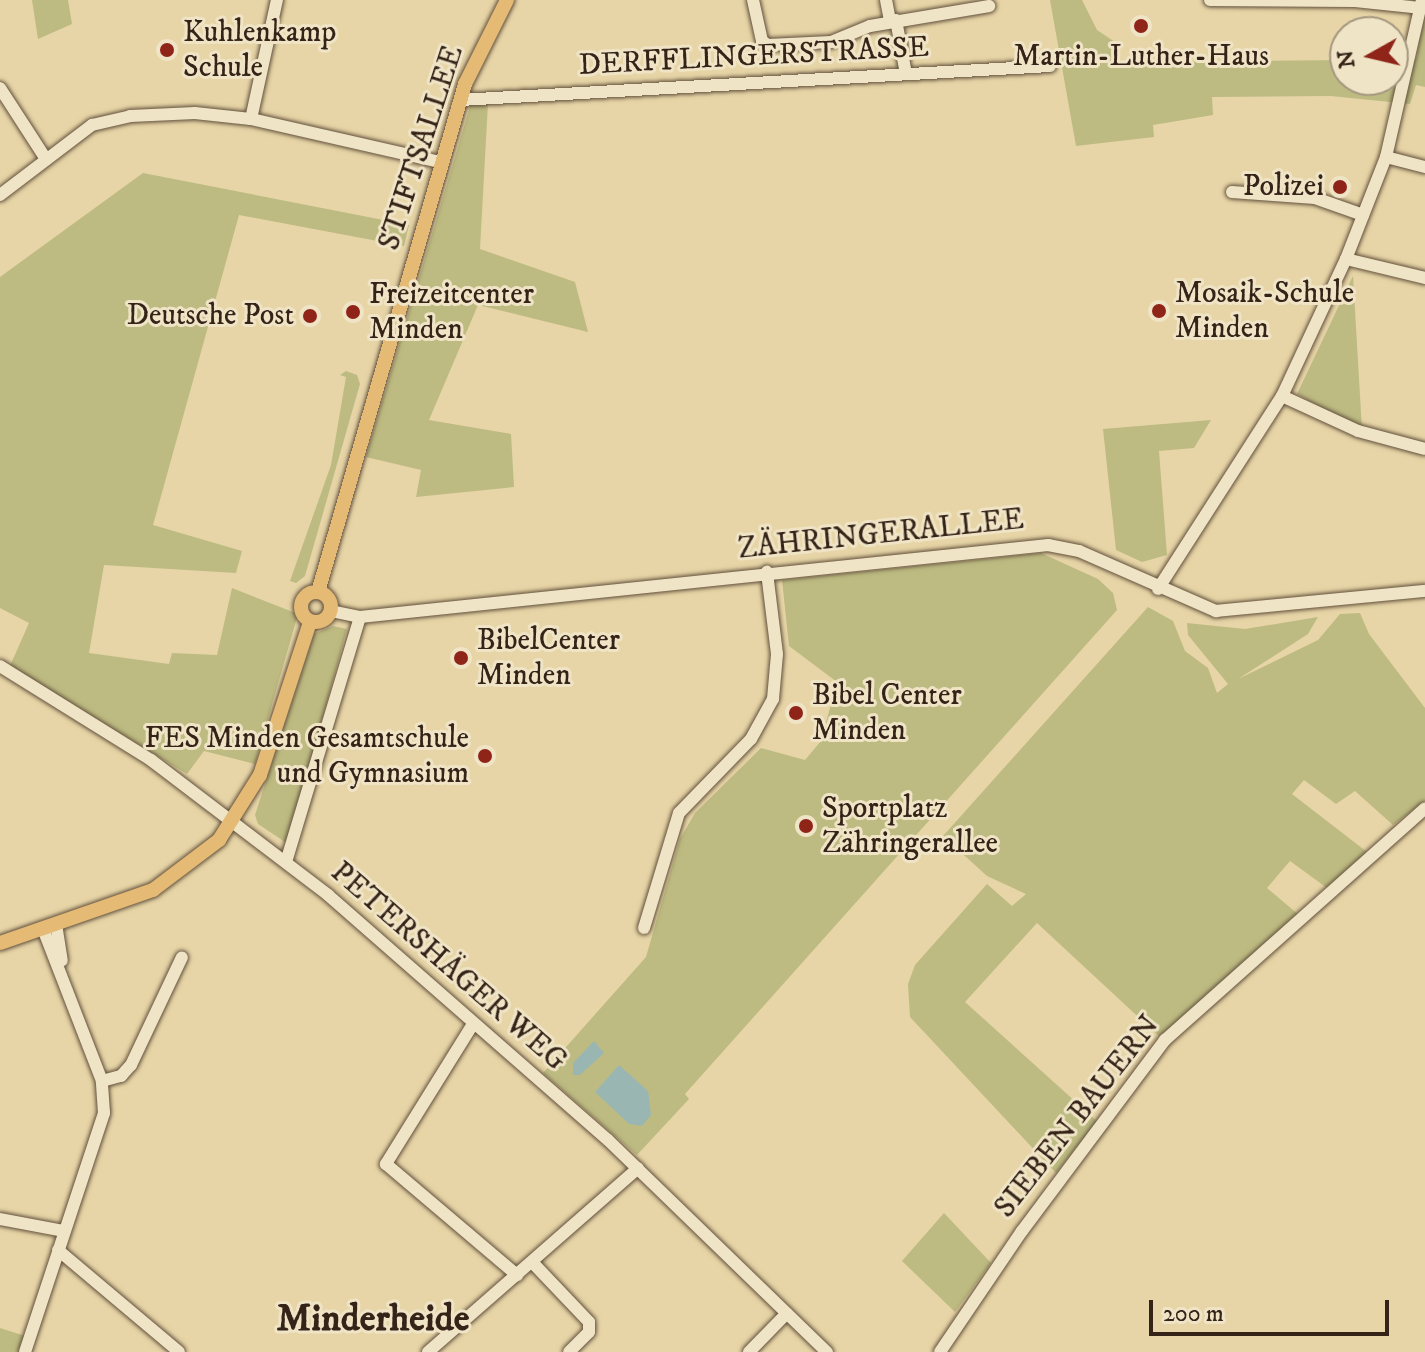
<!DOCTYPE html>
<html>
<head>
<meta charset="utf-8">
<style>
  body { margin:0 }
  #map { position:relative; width:1425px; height:1352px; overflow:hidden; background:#e7d5a7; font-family:"IM FELL DW Pica",serif }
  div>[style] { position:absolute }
  .green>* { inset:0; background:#bdbb82 }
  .water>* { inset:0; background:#9ab6b2 }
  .roads { filter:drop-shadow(0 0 2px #62503c) drop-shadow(0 0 2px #62503c) }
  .minor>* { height:12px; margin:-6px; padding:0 6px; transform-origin:6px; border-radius:6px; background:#efe4c6 }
  .major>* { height:14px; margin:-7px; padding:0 7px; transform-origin:7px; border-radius:7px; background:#e4ba74 }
  .major>.ring { margin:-7px; padding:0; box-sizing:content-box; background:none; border:14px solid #e4ba74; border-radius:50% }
  .dots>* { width:22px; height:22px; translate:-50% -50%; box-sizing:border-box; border:4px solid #efe4c6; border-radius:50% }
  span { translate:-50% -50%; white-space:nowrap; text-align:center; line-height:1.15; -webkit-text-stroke:6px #efe4c6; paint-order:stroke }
  .poi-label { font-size:30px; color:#352318 }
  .left { translate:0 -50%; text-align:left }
  .right { translate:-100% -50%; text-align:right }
  .street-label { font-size:30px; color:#352318 }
  .district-label { font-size:38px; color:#352318; font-weight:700 }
  .north { position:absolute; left:1329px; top:16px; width:80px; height:80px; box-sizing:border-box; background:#efe4c6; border:2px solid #a59780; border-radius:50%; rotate:262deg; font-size:22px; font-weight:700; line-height:32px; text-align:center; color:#352318 }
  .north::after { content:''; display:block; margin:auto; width:28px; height:36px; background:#8f2418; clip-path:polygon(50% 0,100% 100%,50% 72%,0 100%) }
  .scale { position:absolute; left:1149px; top:1300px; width:240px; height:36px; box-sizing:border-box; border:4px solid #352318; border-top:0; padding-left:10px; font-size:24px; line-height:28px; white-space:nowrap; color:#352318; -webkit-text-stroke:6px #efe4c6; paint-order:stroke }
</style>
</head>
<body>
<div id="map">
  <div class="green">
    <div style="clip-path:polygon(32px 0,68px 0,72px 24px,38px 39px)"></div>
    <div style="clip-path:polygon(1050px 0,1082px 0,1097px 30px,1118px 44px,1120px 62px,1345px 60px,1345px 80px,1393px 80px,1393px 60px,1416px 59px,1425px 9px,1425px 87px,1416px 85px,1410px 104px,1331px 96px,1212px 97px,1213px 115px,1153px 125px,1154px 137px,1076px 146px)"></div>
    <div style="clip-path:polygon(471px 103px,488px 103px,480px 249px,575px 282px,588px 332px,478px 305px,429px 420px,511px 434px,514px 487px,416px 497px,421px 470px,366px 457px)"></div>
    <div style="clip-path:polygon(143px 173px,409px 225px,404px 246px,239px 215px,153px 525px,242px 551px,236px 573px,104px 565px,89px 653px,169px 664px,172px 653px,217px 655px,232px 588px,298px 614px,255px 764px,204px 751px,187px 774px,10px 666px,29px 623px,0 608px,0 277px)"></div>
    <div style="clip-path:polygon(1353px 276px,1362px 430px,1297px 394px)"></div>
    <div style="clip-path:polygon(346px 371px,357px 375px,360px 384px,305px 576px,296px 583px,290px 581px,331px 465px,346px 377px,340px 375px)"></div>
    <div style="clip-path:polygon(1211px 420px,1194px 448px,1159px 451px,1167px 555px,1142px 562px,1116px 550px,1103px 429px)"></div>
    <div style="clip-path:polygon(1041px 553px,1098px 579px,1113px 593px,1117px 610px,685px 1094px,689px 1099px,637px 1155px,543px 1073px,646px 957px,680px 839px,695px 813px,761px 748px,805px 760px,821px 741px,837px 682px,789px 646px,782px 580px)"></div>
    <div style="clip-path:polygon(1148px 607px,1173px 621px,1185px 651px,1208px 668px,1217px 693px,1228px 684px,1188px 635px,1187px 623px,1245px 629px,1318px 617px,1308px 634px,1238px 679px,1318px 640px,1340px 614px,1360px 613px,1369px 634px,1425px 708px,1425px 801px,1393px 825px,1355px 791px,1336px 804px,1304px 780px,1292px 794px,1367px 852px,1327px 888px,1290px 861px,1267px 888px,1299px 915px,1161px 1038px,1037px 923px,965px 1002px,1097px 1121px,1056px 1173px,910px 1017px,908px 984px,915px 965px,987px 884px,1012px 906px,1026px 894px,987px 876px,943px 836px)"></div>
    <div style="clip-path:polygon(333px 626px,347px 629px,288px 844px,258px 824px,255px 815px,314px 634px)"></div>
    <div style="clip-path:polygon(944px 1213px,991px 1263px,955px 1312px,902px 1261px)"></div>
    <div style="clip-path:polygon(0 1328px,25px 1336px,19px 1352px,0 1352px)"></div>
  </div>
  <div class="water">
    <div style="clip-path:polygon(594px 1041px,604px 1053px,580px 1075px,573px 1075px,573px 1063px)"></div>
    <div style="clip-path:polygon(619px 1065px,648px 1091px,651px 1115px,642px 1126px,629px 1124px,595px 1092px)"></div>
  </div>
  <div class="roads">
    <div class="minor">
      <div style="left:753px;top:0;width:42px;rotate:77.6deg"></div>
      <div style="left:762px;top:41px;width:7px;rotate:34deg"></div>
      <div style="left:768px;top:45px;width:63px;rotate:-2.7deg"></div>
      <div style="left:831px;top:42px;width:42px;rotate:-22.3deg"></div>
      <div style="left:870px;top:26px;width:121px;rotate:-9.5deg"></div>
      <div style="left:886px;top:0;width:21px;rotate:79deg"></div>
      <div style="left:1210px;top:0;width:145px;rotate:0.4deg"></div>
      <div style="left:1355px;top:1px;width:65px;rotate:6.1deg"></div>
      <div style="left:896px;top:20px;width:55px;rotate:79.5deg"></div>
      <div style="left:0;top:88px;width:85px;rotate:57.1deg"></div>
      <div style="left:460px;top:100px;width:591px;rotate:-3.3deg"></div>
      <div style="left:251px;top:119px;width:122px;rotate:-77.7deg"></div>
      <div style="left:1386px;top:157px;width:40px;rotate:14.4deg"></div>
      <div style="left:1232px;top:192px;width:83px;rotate:4.1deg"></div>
      <div style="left:1315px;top:198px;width:51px;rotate:19.5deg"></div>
      <div style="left:0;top:195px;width:116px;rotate:-37.3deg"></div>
      <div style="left:92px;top:125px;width:39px;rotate:-13deg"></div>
      <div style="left:130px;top:116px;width:65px;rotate:-2.6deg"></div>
      <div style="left:195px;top:113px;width:56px;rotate:6.1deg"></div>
      <div style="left:251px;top:119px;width:195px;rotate:12.8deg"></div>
      <div style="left:1346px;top:259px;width:81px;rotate:13.5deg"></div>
      <div style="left:1282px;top:396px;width:84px;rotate:24.7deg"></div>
      <div style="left:1358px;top:431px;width:69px;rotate:15deg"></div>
      <div style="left:1158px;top:589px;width:229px;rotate:-57.3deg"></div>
      <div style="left:1282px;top:396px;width:151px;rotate:-65deg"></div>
      <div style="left:1346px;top:259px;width:110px;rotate:-68.6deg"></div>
      <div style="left:1386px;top:157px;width:161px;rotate:-77.1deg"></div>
      <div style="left:331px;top:611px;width:30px;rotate:12deg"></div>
      <div style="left:360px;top:617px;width:692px;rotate:-5.97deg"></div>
      <div style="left:1048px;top:545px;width:32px;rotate:11deg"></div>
      <div style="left:1079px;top:551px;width:150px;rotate:23.7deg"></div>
      <div style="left:1216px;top:611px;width:210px;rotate:-5.5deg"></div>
      <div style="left:0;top:666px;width:178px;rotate:31.9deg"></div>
      <div style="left:151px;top:760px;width:223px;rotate:37.3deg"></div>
      <div style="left:328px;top:895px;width:372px;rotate:41.2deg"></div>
      <div style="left:608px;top:1140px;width:305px;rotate:44.1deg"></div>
      <div style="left:286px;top:862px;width:256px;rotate:-73.2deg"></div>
      <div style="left:56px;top:924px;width:37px;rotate:81deg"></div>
      <div style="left:644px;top:928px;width:120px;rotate:-73.1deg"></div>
      <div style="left:679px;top:813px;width:103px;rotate:-45.8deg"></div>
      <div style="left:751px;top:739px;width:46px;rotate:-61.2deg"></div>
      <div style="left:773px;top:699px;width:45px;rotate:-84.9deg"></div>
      <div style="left:777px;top:654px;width:83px;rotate:-97deg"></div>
      <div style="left:473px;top:1024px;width:165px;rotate:121.9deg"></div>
      <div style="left:386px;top:1164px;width:172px;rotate:40.3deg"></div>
      <div style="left:102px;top:1081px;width:20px;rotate:-15deg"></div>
      <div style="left:121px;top:1076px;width:15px;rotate:-48deg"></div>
      <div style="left:131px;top:1065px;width:119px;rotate:-64.7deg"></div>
      <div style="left:0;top:1219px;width:65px;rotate:10.6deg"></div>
      <div style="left:58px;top:1250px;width:158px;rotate:40.1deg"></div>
      <div style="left:532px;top:1262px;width:83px;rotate:46.5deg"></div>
      <div style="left:589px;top:1322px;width:10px;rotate:90deg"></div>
      <div style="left:589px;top:1332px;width:28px;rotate:135deg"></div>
      <div style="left:25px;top:1352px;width:252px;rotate:-71.7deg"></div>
      <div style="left:104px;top:1113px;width:32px;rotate:-94deg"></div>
      <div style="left:102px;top:1081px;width:163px;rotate:-111.2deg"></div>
      <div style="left:428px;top:1352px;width:279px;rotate:-41.2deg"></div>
      <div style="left:749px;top:1352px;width:54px;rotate:-45.7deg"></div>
      <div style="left:940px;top:1352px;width:146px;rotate:-55.9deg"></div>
      <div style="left:1022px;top:1231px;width:239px;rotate:-53.2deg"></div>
      <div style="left:1165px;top:1040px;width:348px;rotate:-41.7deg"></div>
    </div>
    <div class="major">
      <div class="ring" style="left:301px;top:592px;width:16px;height:16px"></div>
      <div style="left:318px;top:592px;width:529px;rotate:-73.86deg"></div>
      <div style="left:465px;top:84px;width:94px;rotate:-63.4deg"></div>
      <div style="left:0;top:943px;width:162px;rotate:-19.1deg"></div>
      <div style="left:153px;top:890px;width:83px;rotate:-37.1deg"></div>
      <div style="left:219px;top:840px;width:77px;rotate:-57.8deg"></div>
      <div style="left:260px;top:775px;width:161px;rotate:-71.9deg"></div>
    </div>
  </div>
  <div class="dots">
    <div style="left:1141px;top:26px;background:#8f2418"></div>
    <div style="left:167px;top:50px;background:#8f2418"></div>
    <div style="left:1340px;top:187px;background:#8f2418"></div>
    <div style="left:1159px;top:311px;background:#8f2418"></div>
    <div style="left:353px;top:312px;background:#8f2418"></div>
    <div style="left:310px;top:316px;background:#8f2418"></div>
    <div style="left:461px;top:658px;background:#8f2418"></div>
    <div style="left:796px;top:713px;background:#8f2418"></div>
    <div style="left:485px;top:756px;background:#8f2418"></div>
    <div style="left:806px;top:826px;background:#8f2418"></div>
  </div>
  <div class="poi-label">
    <span class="left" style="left:183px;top:50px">Kuhlenkamp<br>Schule</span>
    <span style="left:1141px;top:57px">Martin-Luther-Haus</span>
    <span class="right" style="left:1324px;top:187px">Polizei</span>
    <span class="left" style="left:1175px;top:311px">Mosaik-Schule<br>Minden</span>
    <span class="left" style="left:369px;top:312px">Freizeitcenter<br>Minden</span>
    <span class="right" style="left:294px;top:316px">Deutsche Post</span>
    <span class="left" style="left:477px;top:658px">BibelCenter<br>Minden</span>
    <span class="left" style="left:812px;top:713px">Bibel Center<br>Minden</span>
    <span class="right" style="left:469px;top:756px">FES Minden Gesamtschule<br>und Gymnasium</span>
    <span class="left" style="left:822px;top:826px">Sportplatz<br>Zähringerallee</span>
  </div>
  <div class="street-label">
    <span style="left:754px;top:57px;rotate:-3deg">DERFFLINGERSTRASSE</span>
    <span style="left:422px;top:148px;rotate:-72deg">STIFTSALLEE</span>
    <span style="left:881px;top:535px;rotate:-6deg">ZÄHRINGERALLEE</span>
    <span style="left:448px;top:967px;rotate:41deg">PETERSHÄGER WEG</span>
    <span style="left:1078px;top:1117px;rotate:-52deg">SIEBEN BAUERN</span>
  </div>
  <div class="district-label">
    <span style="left:373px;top:1320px">Minderheide</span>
  </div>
  <div class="north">N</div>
  <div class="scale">200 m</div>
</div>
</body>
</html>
